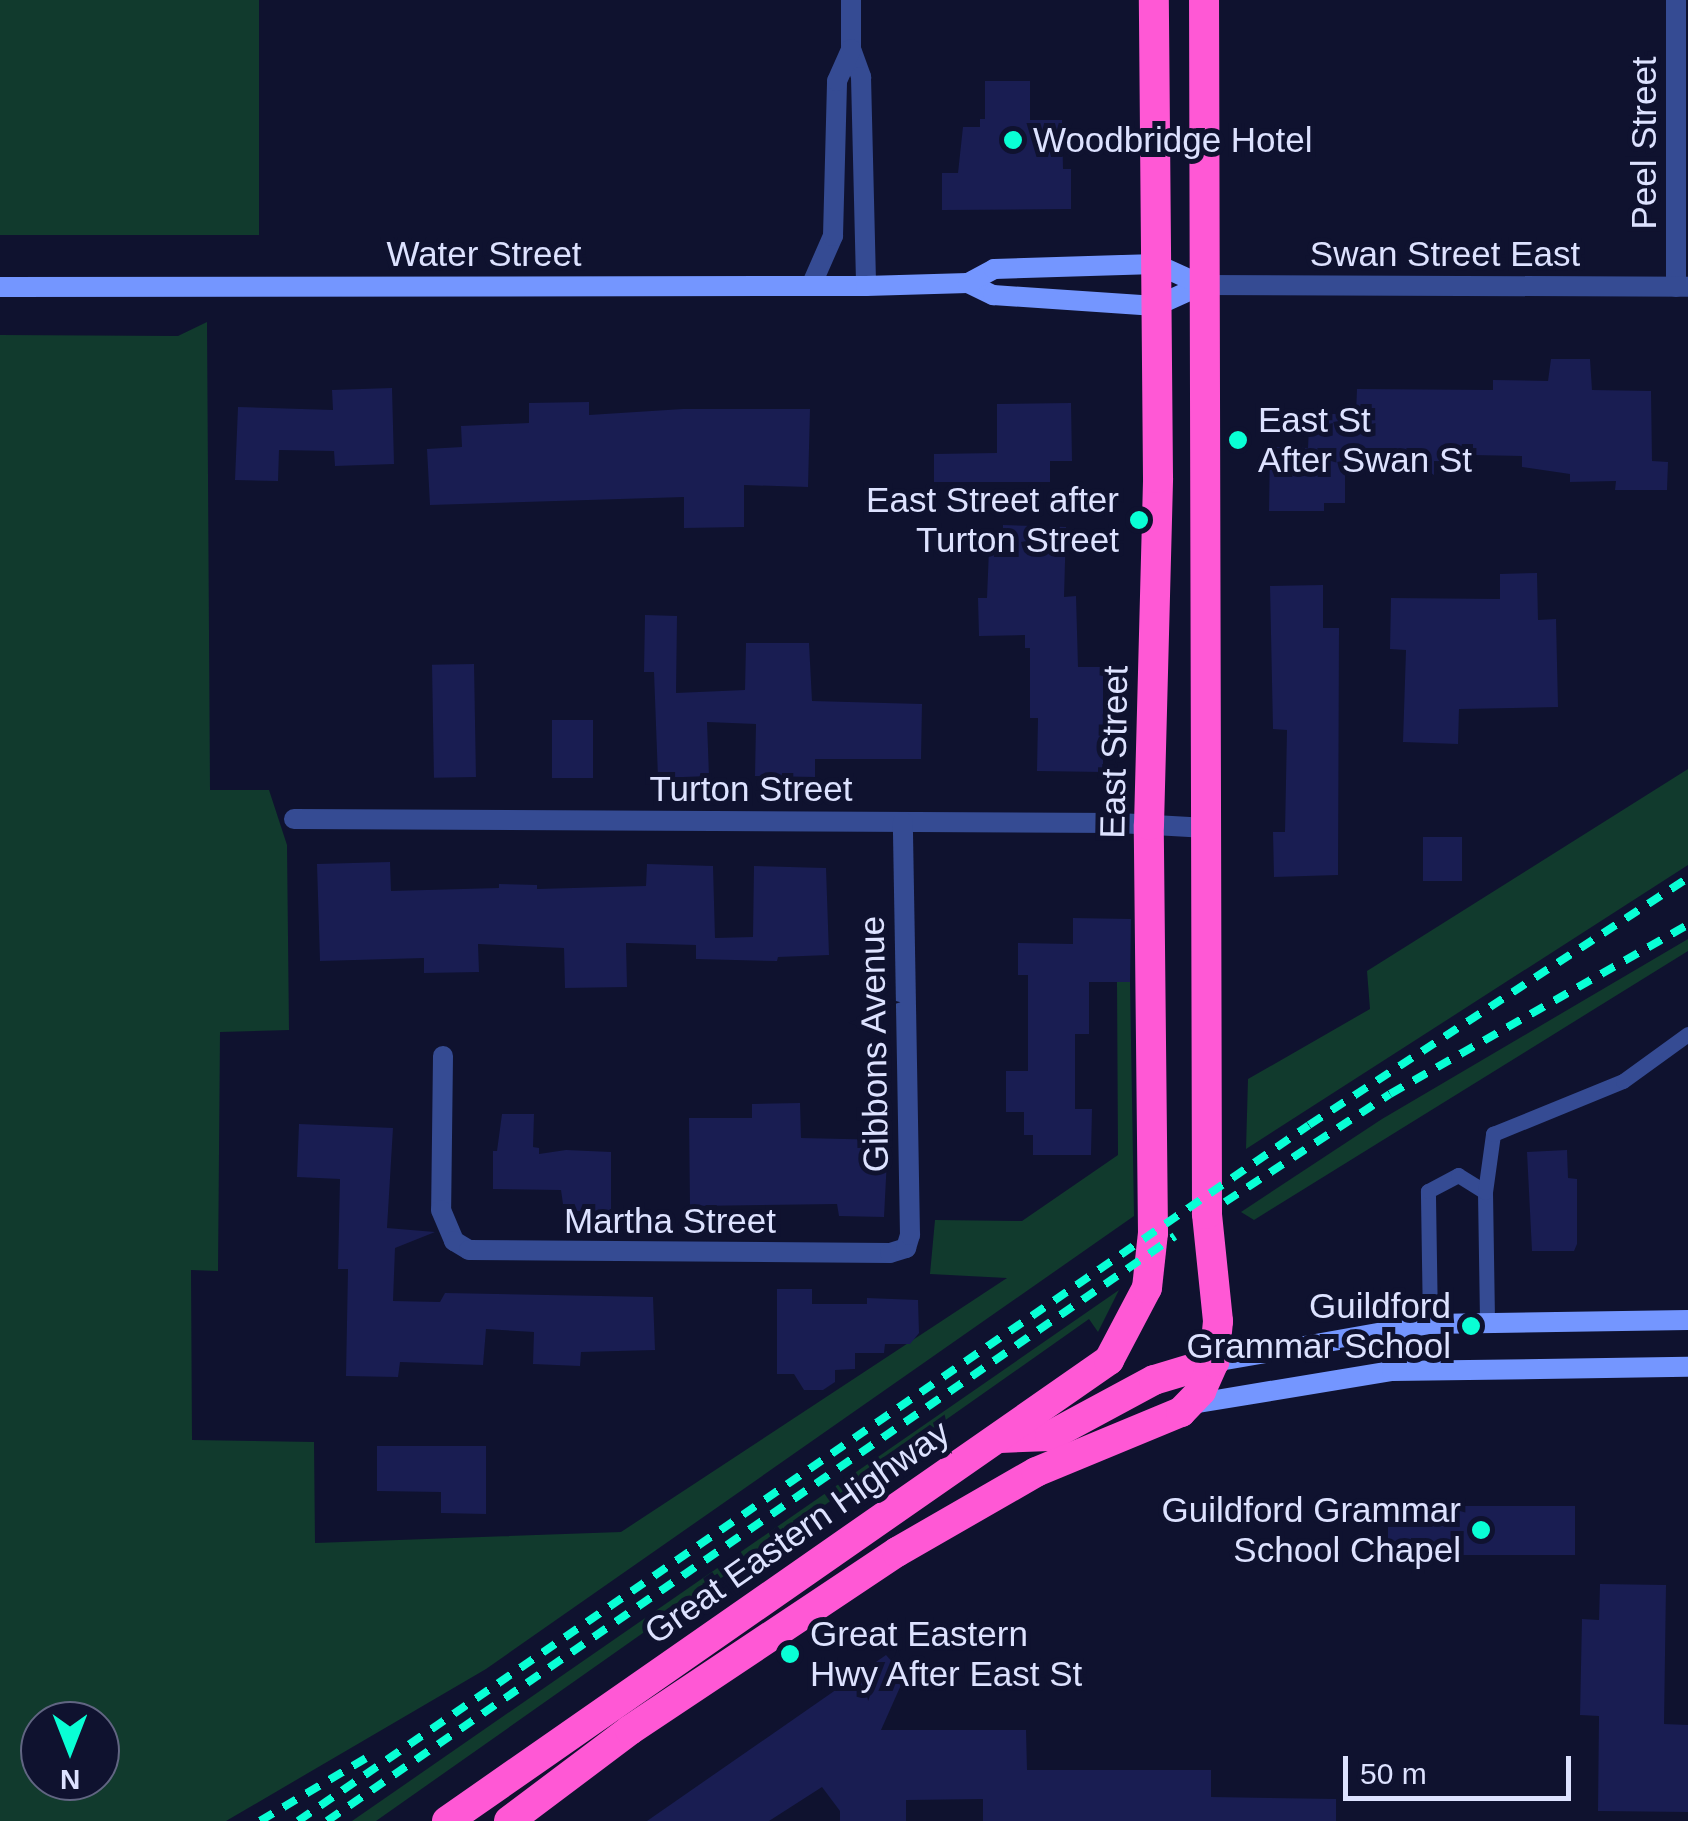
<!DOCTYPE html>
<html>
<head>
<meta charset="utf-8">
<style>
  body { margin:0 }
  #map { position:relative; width:1688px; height:1821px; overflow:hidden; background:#0f122f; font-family:Helvetica,sans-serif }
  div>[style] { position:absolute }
  .green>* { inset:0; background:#113a2d; transform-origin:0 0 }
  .building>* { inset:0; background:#191d52; transform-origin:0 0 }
  .lane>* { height:15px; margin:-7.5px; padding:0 7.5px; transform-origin:7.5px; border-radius:7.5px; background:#354b93 }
  .street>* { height:20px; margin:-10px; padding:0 10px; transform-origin:10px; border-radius:10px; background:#354b93 }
  .secondary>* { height:20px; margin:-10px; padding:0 10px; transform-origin:10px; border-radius:10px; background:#7496ff }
  .highway>* { height:30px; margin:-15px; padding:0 15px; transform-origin:15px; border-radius:15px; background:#ff58d5 }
  .rail>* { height:8px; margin-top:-4px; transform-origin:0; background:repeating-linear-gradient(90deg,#09ffd5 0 15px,transparent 0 27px) }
  .dots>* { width:28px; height:28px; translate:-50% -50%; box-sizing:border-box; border:5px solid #0f122f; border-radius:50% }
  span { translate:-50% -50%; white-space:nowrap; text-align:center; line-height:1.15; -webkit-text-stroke:10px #0f122f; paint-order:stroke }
  .poi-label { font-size:35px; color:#dde2ff }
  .left { translate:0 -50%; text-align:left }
  .right { translate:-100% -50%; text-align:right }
  .street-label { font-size:35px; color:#dde2ff }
  .north { position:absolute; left:20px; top:1701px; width:100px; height:100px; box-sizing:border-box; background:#0f122f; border:2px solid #616582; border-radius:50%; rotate:180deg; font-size:28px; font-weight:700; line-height:40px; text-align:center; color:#dde2ff }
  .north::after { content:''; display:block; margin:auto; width:35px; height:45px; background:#09ffd5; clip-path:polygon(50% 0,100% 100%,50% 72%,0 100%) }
  .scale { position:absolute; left:1343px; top:1756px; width:228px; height:45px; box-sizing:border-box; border:5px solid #dde2ff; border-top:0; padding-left:12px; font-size:30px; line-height:35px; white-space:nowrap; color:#dde2ff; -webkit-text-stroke:8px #0f122f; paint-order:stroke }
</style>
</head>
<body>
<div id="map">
  <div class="green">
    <div style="left:0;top:0;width:259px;height:235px"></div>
    <div style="clip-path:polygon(evenodd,207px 322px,210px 790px,269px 790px,287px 845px,289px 1030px,220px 1032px,218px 1271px,191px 1270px,192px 1440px,314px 1442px,315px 1543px,621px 1532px,1007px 1278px,930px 1274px,935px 1220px,1022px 1221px,1118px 1155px,1117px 982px,1130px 982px,1134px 1216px,486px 1669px,226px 1821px,0 1821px,0 335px,178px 336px,207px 322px,40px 1721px,100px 1721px,100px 1781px,40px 1781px,40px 1721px)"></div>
    <div style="clip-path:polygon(1688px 769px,1688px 865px,1246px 1149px,1248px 1079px,1370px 1009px,1367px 971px)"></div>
    <div style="clip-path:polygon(1688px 939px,1688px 951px,1254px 1220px,1241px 1212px,1382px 1119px)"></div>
    <div style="clip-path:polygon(1119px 1290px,1098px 1332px,1089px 1319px,376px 1821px,352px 1821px)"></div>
  </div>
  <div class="building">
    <div style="clip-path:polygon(985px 81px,1030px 81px,1030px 120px,1062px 120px,1063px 169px,1071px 169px,1071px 209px,942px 210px,942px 173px,958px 173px,963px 127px,980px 127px,980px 119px,985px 119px)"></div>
    <div style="clip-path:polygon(1551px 359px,1590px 359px,1592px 390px,1651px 391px,1652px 461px,1668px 462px,1667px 490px,1615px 490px,1616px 481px,1570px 482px,1570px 474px,1522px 467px,1522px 456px,1472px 455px,1472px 464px,1434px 461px,1434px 475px,1400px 452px,1345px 450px,1345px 503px,1324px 503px,1324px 511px,1269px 511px,1270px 447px,1308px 448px,1309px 426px,1325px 426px,1326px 414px,1356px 414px,1357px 389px,1493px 390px,1493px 380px,1548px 381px)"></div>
    <div style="clip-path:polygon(392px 388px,394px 464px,335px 466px,334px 451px,279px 450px,278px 481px,235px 480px,238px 407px,333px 410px,332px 390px)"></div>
    <div style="clip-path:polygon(589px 402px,589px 415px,683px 409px,810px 409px,808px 487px,744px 485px,744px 527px,684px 528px,684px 497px,430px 505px,427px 449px,462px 447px,461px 426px,529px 423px,529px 403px)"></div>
    <div style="clip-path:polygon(1071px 403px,1072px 461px,1050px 461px,1050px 482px,934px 482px,934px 454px,997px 453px,997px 404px)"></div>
    <div style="clip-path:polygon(1003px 525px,1066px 527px,1064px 597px,1076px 596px,1078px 667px,1103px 667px,1103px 772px,1037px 771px,1038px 718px,1030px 718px,1030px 648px,1025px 648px,1025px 635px,979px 636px,978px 598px,987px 598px,989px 549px,1003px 549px)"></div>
    <div style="clip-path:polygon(1537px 573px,1538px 620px,1556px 619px,1558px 707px,1459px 709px,1458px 744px,1403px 742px,1406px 650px,1390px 649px,1391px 598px,1500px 599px,1500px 574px)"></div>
    <div style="clip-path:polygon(1323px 585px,1323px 628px,1339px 628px,1338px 875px,1274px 877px,1273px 832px,1285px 832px,1287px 730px,1273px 729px,1270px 586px)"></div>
    <div style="clip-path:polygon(645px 615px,677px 616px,676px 693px,745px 690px,746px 643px,809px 643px,812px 701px,922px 704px,921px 759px,815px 759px,815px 777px,755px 776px,756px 724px,707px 722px,709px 776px,658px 778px,654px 672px,644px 672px)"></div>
    <div style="left:474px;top:664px;width:113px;height:42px;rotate:89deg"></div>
    <div style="left:552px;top:720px;width:41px;height:58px"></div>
    <div style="left:1423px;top:837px;width:39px;height:44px"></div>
    <div style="clip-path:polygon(390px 862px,391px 891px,499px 888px,499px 884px,537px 885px,537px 889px,646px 886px,647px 864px,713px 866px,715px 938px,753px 937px,754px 866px,826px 868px,829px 955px,778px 957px,777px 961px,696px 959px,696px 945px,626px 943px,627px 987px,565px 988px,564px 948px,478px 944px,479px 972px,424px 973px,424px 958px,320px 961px,317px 864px)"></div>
    <div style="clip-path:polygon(1073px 918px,1131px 919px,1130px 982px,1089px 982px,1089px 1034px,1075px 1034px,1075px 1109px,1092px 1109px,1091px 1155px,1033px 1155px,1033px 1135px,1024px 1135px,1024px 1112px,1006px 1112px,1006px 1071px,1028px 1071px,1028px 975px,1018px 975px,1018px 943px,1073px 944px)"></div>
    <div style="clip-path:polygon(800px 1103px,801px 1138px,888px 1140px,884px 1217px,839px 1216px,837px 1204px,690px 1206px,689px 1118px,752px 1118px,752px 1104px)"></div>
    <div style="clip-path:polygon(502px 1114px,534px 1114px,533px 1147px,539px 1148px,539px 1154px,566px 1150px,611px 1152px,611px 1211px,564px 1211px,561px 1190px,493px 1189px,493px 1151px,497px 1151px)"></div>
    <div style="clip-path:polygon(299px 1124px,393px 1128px,387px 1228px,435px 1232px,395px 1248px,393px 1301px,440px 1302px,445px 1293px,653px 1297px,655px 1350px,581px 1352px,580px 1366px,533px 1364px,534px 1332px,486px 1329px,483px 1365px,400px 1362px,398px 1377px,346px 1376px,348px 1269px,338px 1269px,340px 1179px,297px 1177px)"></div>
    <div style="clip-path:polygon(1567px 1150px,1568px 1178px,1577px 1179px,1577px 1244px,1574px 1251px,1532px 1251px,1527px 1152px)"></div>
    <div style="clip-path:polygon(777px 1289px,812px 1289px,812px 1304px,867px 1304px,867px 1298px,918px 1300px,919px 1333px,910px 1344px,885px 1344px,884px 1353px,855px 1353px,855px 1369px,835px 1370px,835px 1382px,823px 1390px,804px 1390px,794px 1374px,777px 1374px)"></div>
    <div style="clip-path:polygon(377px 1446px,486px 1446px,486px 1514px,441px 1513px,441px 1492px,377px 1491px)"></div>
    <div style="left:1388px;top:1506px;width:187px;height:49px"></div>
    <div style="clip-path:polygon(1600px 1584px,1666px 1585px,1664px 1724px,1688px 1725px,1688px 1812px,1598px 1811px,1599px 1716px,1580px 1715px,1582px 1619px,1599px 1620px)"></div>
    <div style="clip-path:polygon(886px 1655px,905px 1676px,881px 1730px,1026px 1730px,1027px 1770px,1211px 1770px,1211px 1797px,1336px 1799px,1336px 1821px,983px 1821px,983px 1799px,906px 1800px,906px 1821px,840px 1821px,840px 1811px,822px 1787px,769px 1821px,647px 1821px)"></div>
  </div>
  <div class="lane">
    <div style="left:1485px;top:1192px;width:128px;rotate:89.1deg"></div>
    <div style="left:1430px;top:1324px;width:133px;rotate:-90.9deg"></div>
    <div style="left:1428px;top:1191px;width:34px;rotate:-28deg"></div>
    <div style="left:1458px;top:1175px;width:32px;rotate:32deg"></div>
    <div style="left:1485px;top:1192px;width:59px;rotate:-82.1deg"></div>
    <div style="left:1493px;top:1134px;width:140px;rotate:-22.2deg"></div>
    <div style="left:1623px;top:1081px;width:80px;rotate:-35.9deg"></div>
  </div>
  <div class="street">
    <div style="left:851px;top:0;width:49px;rotate:90deg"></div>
    <div style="left:851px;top:49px;width:30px;rotate:70deg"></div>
    <div style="left:861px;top:77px;width:209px;rotate:88.6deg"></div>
    <div style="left:1676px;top:0;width:287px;rotate:90deg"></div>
    <div style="left:1202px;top:285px;width:486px;rotate:0.2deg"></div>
    <div style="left:811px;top:286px;width:55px;rotate:-66.3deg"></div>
    <div style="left:833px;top:236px;width:155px;rotate:-88.5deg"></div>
    <div style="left:837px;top:81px;width:35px;rotate:-66deg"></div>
    <div style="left:294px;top:819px;width:825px;rotate:0.28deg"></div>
    <div style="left:1119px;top:823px;width:88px;rotate:3.3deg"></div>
    <div style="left:443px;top:1056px;width:154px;rotate:90.7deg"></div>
    <div style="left:441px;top:1210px;width:34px;rotate:67deg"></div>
    <div style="left:454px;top:1241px;width:17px;rotate:31deg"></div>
    <div style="left:469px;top:1250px;width:421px;rotate:0.4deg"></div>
    <div style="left:890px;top:1253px;width:17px;rotate:-17deg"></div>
    <div style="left:906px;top:1248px;width:14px;rotate:-73deg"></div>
    <div style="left:910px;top:1235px;width:413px;rotate:-91deg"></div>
  </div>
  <div class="secondary">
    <div style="left:968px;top:283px;width:28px;rotate:26deg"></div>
    <div style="left:993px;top:295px;width:163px;rotate:3.9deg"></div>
    <div style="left:1156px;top:306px;width:51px;rotate:-24.5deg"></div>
    <div style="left:0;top:287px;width:866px;rotate:-0.07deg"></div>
    <div style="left:866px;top:286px;width:102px;rotate:-1.7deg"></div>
    <div style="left:968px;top:283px;width:30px;rotate:-28deg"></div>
    <div style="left:994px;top:269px;width:162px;rotate:-1.8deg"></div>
    <div style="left:1156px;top:264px;width:51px;rotate:24.5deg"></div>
    <div style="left:1214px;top:1362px;width:219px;rotate:-10deg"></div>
    <div style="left:1430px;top:1324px;width:258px;rotate:-0.9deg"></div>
    <div style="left:1192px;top:1404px;width:203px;rotate:-9.4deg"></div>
    <div style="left:1392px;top:1371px;width:296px;rotate:-0.8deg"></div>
  </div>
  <div class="highway">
    <div style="left:1000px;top:1438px;width:50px;rotate:-2.3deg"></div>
    <div style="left:1050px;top:1436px;width:118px;rotate:-28.3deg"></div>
    <div style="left:1154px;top:1380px;width:63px;rotate:-16.7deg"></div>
    <div style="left:447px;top:1821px;width:807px;rotate:-34.85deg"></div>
    <div style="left:1109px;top:1360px;width:81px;rotate:-62.2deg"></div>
    <div style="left:1147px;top:1288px;width:55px;rotate:-83.8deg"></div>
    <div style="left:1153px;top:1233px;width:408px;rotate:-90.6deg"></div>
    <div style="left:1149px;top:825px;width:347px;rotate:-88.5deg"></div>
    <div style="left:1158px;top:478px;width:478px;rotate:-90.5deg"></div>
    <div style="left:509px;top:1821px;width:151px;rotate:-36.9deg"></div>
    <div style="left:630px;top:1730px;width:321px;rotate:-33.7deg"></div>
    <div style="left:897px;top:1552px;width:160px;rotate:-29.9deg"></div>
    <div style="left:1036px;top:1472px;width:157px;rotate:-22.5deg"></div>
    <div style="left:1181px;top:1412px;width:29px;rotate:-46deg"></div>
    <div style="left:1201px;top:1391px;width:32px;rotate:-66deg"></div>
    <div style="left:1214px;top:1362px;width:41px;rotate:-84.4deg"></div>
    <div style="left:1218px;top:1321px;width:108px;rotate:-95.9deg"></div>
    <div style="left:1207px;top:1214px;width:1214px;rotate:-90.14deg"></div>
  </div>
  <div class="rail">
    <div style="left:1225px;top:1202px;width:197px;rotate:-33.2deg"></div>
    <div style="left:1390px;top:1094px;width:343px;rotate:-29.6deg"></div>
    <div style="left:260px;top:1821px;width:123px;rotate:-30.7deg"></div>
    <div style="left:298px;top:1821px;width:1227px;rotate:-34.54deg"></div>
    <div style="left:1309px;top:1125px;width:452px;rotate:-33.1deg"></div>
    <div style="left:327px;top:1821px;width:1030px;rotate:-34.6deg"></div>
  </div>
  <div class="dots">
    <div style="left:1013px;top:140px;background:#09ffd5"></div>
    <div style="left:1238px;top:440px;background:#09ffd5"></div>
    <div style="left:1139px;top:520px;background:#09ffd5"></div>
    <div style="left:1471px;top:1326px;background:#09ffd5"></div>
    <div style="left:1481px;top:1530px;background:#09ffd5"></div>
    <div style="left:790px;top:1654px;background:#09ffd5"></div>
  </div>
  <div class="poi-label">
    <span class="left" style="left:1033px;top:140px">Woodbridge Hotel</span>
    <span class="left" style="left:1258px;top:440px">East St<br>After Swan St</span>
    <span class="right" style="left:1119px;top:520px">East Street after<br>Turton Street</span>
    <span class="right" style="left:1451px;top:1326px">Guildford<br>Grammar School</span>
    <span class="right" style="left:1461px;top:1530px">Guildford Grammar<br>School Chapel</span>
    <span class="left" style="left:810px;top:1654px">Great Eastern<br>Hwy After East St</span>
  </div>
  <div class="street-label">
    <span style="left:1644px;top:143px;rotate:-90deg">Peel Street</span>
    <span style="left:484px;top:254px">Water Street</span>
    <span style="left:1445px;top:254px">Swan Street East</span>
    <span style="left:1114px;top:752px;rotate:-89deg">East Street</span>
    <span style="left:751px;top:789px">Turton Street</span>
    <span style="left:874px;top:1044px;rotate:-91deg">Gibbons Avenue</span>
    <span style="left:670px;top:1221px">Martha Street</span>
    <span style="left:797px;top:1532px;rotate:-35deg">Great Eastern Highway</span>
  </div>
  <div class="north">N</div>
  <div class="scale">50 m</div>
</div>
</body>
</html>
